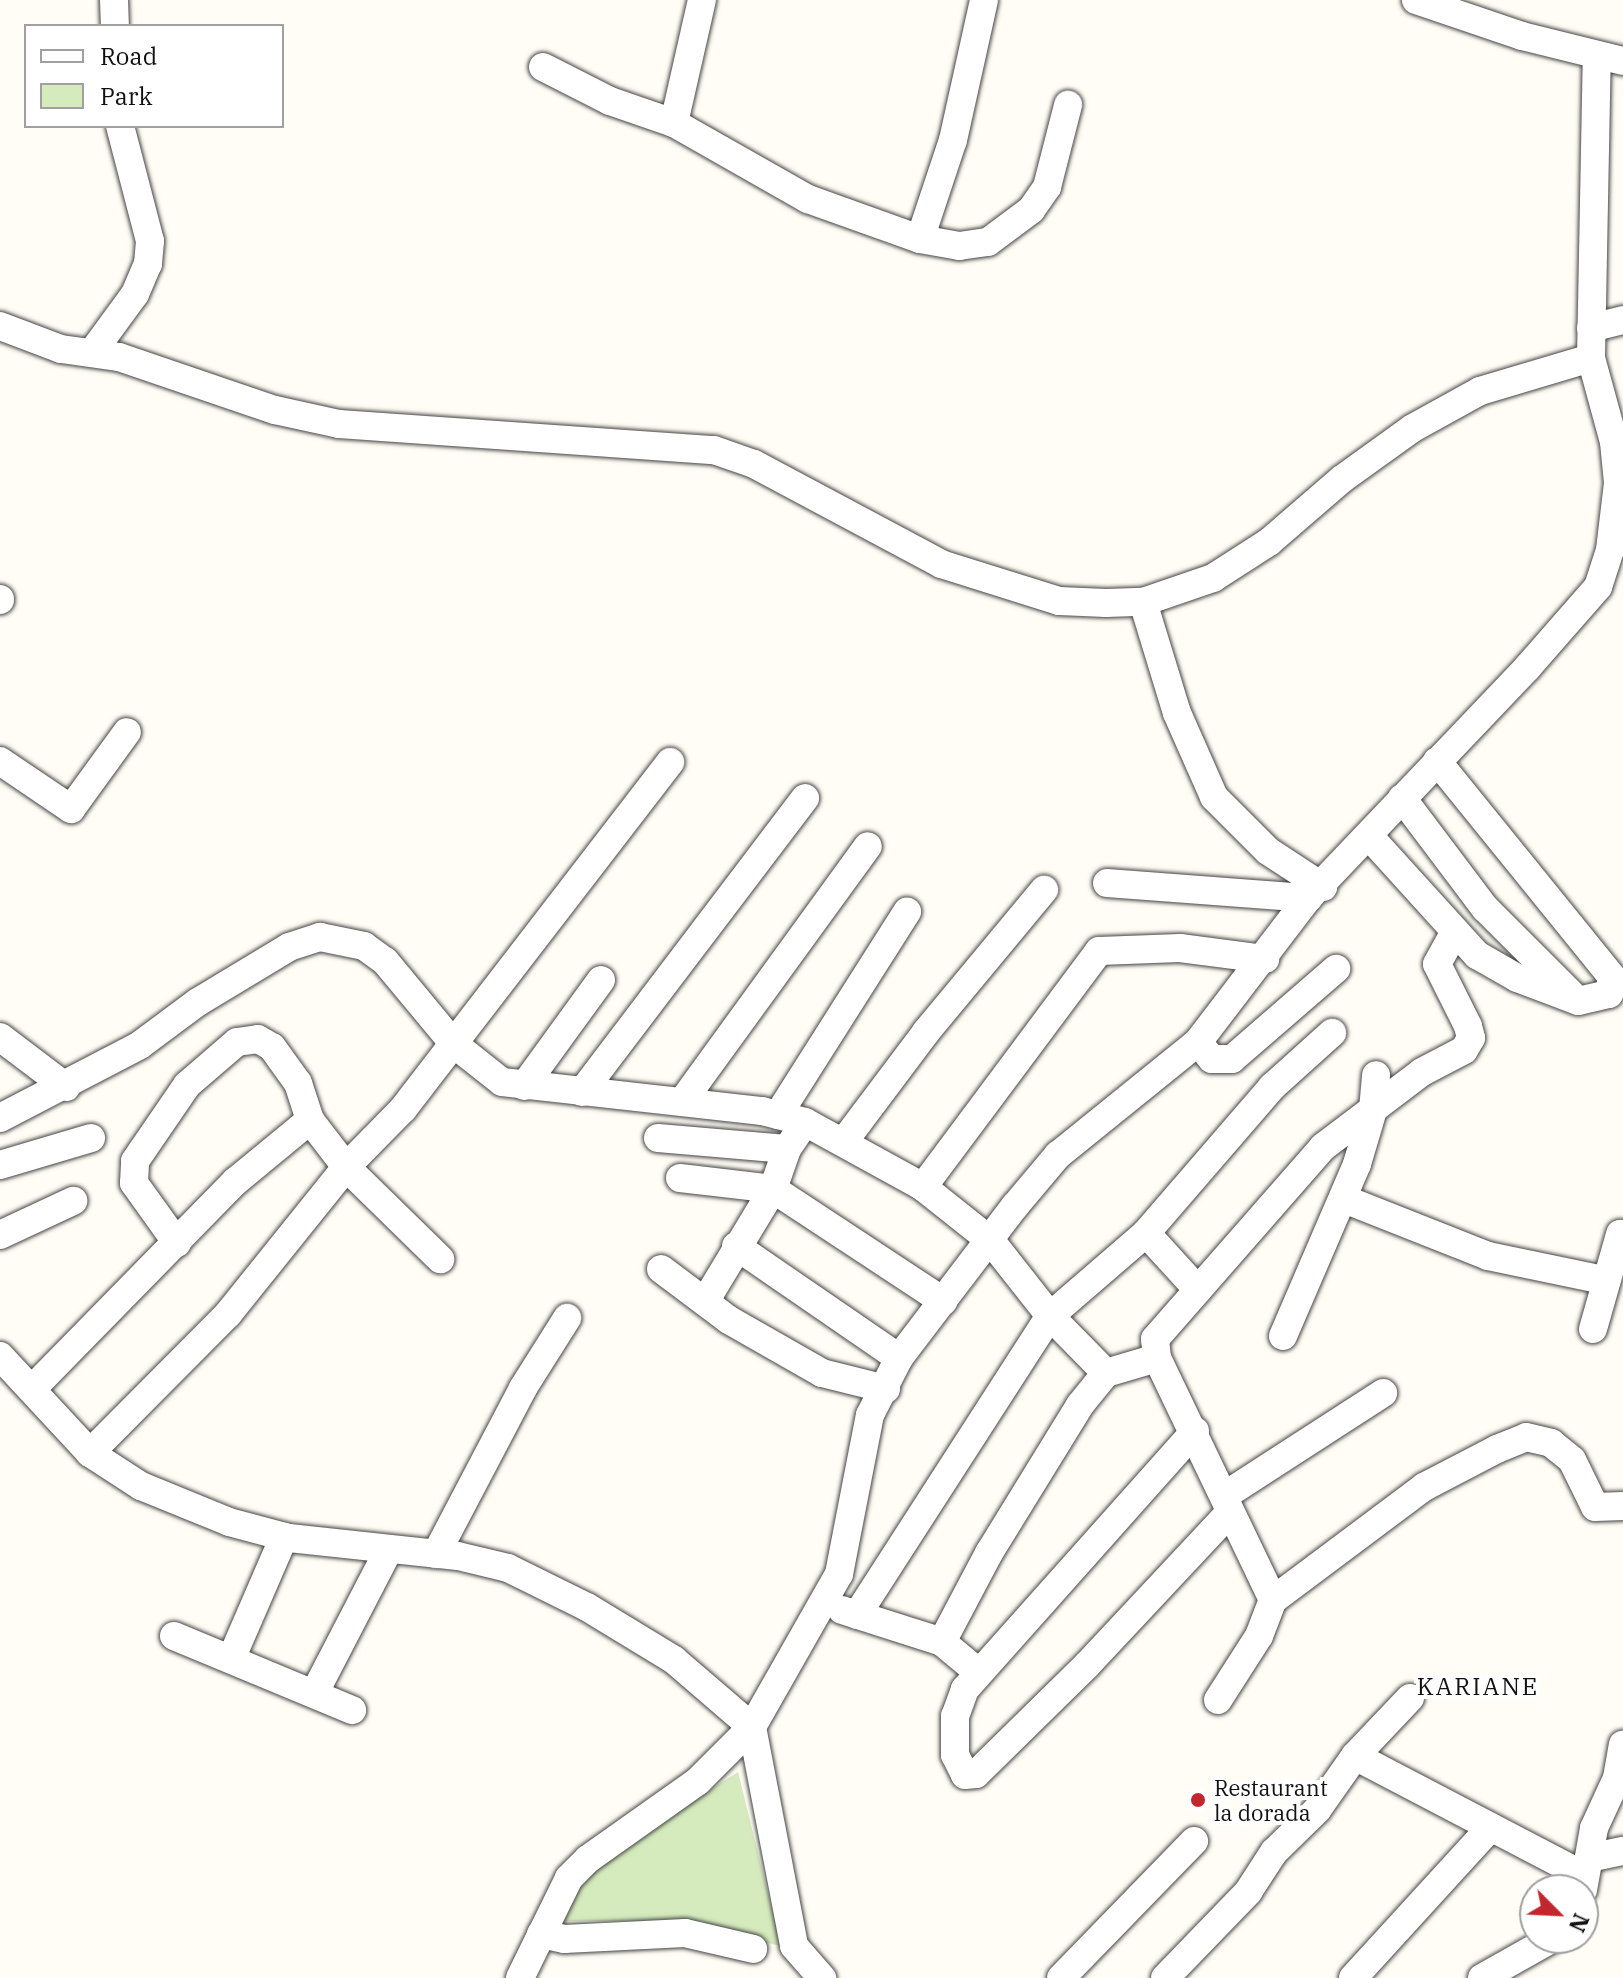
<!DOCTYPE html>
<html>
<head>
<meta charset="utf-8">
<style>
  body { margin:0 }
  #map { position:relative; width:1623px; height:1978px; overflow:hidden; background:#fffdf5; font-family:"IBM Plex Serif",serif }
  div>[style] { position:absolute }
  .green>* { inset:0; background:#d5ebbd }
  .roads { filter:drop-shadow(0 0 2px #444) drop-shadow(0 0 2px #444) }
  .minor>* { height:28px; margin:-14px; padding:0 14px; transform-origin:14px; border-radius:14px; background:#fff }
  .dots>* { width:22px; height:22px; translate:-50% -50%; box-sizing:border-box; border:4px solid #fff; border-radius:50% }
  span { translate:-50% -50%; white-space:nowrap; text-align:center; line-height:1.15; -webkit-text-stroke:8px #fff; paint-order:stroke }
  .poi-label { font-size:22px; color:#111 }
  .left { translate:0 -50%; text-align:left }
  .neighbourhood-label { font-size:24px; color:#111; letter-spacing:2px }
  .legend { position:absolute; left:24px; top:24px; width:260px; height:104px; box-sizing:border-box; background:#fff; border:2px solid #a0a0a0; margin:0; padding:10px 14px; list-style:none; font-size:24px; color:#111 }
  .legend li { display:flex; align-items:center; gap:16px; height:40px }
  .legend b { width:40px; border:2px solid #a0a0a0 }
  .north { position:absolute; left:1519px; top:1874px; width:80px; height:80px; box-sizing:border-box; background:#fff; border:2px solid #a0a0a0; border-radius:50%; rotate:114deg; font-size:22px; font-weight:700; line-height:32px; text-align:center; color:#111 }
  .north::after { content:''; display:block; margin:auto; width:28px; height:36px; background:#c4262e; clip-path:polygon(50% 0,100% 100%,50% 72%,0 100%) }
</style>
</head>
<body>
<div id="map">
  <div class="green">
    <div style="clip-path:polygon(738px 1772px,781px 1946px,666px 1921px,557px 1921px,594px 1864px)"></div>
  </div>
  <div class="roads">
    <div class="minor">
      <div style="left:114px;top:0;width:26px;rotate:88deg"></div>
      <div style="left:1416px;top:0;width:112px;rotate:18.8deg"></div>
      <div style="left:1522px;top:36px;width:104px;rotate:13.9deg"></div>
      <div style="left:543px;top:67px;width:75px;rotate:26.9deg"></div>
      <div style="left:610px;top:101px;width:68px;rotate:19deg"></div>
      <div style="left:674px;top:123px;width:154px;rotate:29.6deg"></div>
      <div style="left:808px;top:199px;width:119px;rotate:19.7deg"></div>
      <div style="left:920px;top:239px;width:40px;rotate:10deg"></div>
      <div style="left:959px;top:246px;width:29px;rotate:-8deg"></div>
      <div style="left:988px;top:242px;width:54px;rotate:-36.7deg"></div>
      <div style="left:1031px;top:210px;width:28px;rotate:-55deg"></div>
      <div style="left:1047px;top:187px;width:85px;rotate:-75.6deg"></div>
      <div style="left:674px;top:123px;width:126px;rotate:-77.2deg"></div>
      <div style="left:920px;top:239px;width:104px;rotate:-71.6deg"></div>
      <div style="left:953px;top:140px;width:143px;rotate:-77.5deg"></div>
      <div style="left:0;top:326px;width:65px;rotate:20.7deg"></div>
      <div style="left:61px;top:349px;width:59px;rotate:7.9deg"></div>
      <div style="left:119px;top:357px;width:165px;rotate:18.8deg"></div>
      <div style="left:275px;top:410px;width:66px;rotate:12.3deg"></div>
      <div style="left:339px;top:424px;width:376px;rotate:4deg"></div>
      <div style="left:714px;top:450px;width:42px;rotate:19.3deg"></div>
      <div style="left:754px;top:464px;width:212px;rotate:28.1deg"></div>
      <div style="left:941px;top:564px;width:124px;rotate:17.4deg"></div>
      <div style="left:1059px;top:601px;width:47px;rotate:2.4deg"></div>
      <div style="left:1106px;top:603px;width:37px;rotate:-2deg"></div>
      <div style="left:1143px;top:602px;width:74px;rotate:-18.9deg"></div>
      <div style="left:1213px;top:578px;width:67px;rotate:-32.7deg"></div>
      <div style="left:1269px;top:542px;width:96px;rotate:-40.8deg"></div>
      <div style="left:1342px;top:479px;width:87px;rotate:-35.7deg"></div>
      <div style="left:1413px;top:428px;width:77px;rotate:-28.9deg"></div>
      <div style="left:1480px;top:391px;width:116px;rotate:-16.6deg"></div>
      <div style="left:1591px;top:328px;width:33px;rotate:-14deg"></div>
      <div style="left:94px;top:350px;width:69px;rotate:-53.8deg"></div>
      <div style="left:135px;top:294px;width:33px;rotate:-67deg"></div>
      <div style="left:148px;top:264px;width:23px;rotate:-85deg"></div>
      <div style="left:150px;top:241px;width:119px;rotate:-104.6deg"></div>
      <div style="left:0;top:600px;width:1px;rotate:-90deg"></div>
      <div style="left:1143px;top:602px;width:116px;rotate:73deg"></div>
      <div style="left:1177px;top:713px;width:92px;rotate:66.2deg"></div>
      <div style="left:1214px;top:797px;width:76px;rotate:45deg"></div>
      <div style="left:1268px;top:851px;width:66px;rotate:33.2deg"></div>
      <div style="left:0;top:761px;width:86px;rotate:34.1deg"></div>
      <div style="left:71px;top:809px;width:95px;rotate:-54deg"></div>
      <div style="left:1402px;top:798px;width:138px;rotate:53deg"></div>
      <div style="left:1485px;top:908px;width:122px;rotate:45deg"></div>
      <div style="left:1369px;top:836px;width:161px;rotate:47.8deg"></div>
      <div style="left:1477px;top:955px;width:46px;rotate:29.9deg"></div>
      <div style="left:1517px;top:978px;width:65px;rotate:20.7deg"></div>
      <div style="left:1578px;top:1001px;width:32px;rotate:-13deg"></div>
      <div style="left:1609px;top:994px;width:17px;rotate:-80deg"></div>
      <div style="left:1612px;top:977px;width:278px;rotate:-129deg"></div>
      <div style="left:1107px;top:883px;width:202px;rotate:4.3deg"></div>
      <div style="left:0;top:1037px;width:83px;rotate:37.1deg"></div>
      <div style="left:1198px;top:1042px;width:22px;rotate:51deg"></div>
      <div style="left:1212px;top:1059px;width:20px"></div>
      <div style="left:1232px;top:1059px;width:138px;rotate:-40.9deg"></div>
      <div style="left:524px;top:1086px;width:131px;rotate:-54deg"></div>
      <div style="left:582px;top:1092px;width:369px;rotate:-52.8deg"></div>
      <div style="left:682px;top:1102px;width:316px;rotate:-54deg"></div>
      <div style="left:778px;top:1115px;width:241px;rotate:-57.6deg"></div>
      <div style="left:0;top:1118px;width:158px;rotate:-27.5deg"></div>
      <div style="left:140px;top:1045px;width:72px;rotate:-36.6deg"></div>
      <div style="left:198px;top:1002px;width:106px;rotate:-31.1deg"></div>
      <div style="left:289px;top:947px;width:33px;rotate:-18deg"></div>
      <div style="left:320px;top:937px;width:45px;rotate:11.6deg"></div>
      <div style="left:364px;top:946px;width:26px;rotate:36deg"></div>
      <div style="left:385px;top:961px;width:108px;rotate:50.3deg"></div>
      <div style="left:454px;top:1044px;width:61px;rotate:38.4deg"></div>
      <div style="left:502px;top:1082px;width:262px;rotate:6.4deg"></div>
      <div style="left:762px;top:1111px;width:44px;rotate:14.3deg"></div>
      <div style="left:805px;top:1122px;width:135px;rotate:28.8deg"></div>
      <div style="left:923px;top:1187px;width:87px;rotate:38.5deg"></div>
      <div style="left:991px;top:1241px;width:95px;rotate:51.8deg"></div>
      <div style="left:1050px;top:1316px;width:80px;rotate:45.5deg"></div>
      <div style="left:1106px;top:1373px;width:53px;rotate:-16.4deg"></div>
      <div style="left:658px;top:1138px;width:129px;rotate:4.9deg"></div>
      <div style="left:845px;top:1140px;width:135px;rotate:-53.1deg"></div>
      <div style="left:926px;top:1032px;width:185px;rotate:-50.3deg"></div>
      <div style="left:0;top:1165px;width:95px;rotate:-16.5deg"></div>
      <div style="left:680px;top:1178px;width:94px;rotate:6.7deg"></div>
      <div style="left:773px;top:1189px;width:204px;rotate:33.4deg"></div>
      <div style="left:923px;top:1187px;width:294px;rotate:-53.3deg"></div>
      <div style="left:1099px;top:951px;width:81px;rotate:-2.1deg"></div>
      <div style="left:1180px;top:948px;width:86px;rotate:7.4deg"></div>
      <div style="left:1344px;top:1199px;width:155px;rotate:21.6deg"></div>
      <div style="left:1488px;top:1256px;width:118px;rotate:11.7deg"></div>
      <div style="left:1146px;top:1233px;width:77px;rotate:47.6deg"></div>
      <div style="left:0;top:1235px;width:81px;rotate:-25deg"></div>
      <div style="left:177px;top:1243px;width:74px;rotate:-125.6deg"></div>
      <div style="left:134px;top:1183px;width:22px;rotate:-87deg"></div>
      <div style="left:135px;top:1161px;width:92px;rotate:-55.6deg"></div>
      <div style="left:187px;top:1085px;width:66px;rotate:-40.7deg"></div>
      <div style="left:237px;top:1042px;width:21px;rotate:-8deg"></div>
      <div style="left:258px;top:1039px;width:16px;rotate:30deg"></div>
      <div style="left:272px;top:1047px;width:44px;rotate:54.2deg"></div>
      <div style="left:298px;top:1083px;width:39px;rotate:72deg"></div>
      <div style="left:310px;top:1120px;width:59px;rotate:52.5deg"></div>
      <div style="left:346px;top:1167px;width:132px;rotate:44.4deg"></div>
      <div style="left:736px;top:1246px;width:198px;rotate:34.5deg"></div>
      <div style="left:661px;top:1269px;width:85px;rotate:36.9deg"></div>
      <div style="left:729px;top:1320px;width:107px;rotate:29.7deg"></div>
      <div style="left:822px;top:1373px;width:66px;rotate:14deg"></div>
      <div style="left:706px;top:1300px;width:130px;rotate:-58.9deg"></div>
      <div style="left:773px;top:1189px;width:42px;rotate:-70.7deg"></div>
      <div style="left:787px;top:1149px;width:32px;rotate:-56deg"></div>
      <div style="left:1593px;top:1329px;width:99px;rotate:-74.1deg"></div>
      <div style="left:1283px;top:1336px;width:187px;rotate:-66.7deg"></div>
      <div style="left:1357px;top:1164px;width:56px;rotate:-73.5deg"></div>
      <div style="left:1373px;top:1110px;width:35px;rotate:-85deg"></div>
      <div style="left:0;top:1356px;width:132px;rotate:47.1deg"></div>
      <div style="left:90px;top:1453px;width:61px;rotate:32.9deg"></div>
      <div style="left:141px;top:1486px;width:95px;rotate:22.2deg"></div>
      <div style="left:229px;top:1522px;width:62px;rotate:14.9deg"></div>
      <div style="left:289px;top:1538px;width:170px;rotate:6.1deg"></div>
      <div style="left:458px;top:1556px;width:51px;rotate:13.5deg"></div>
      <div style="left:508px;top:1568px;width:88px;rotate:26.3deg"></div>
      <div style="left:587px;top:1607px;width:102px;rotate:31.3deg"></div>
      <div style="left:674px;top:1660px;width:103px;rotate:40.7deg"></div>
      <div style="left:752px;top:1727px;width:223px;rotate:79.1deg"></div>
      <div style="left:794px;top:1946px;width:43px;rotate:48.8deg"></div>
      <div style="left:33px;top:1388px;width:290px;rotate:-45.6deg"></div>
      <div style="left:236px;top:1181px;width:96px;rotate:-39.5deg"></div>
      <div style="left:1195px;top:1431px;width:346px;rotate:131.7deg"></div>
      <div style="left:965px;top:1689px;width:29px;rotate:110deg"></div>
      <div style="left:955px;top:1716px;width:39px;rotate:90deg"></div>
      <div style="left:955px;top:1755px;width:22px;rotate:63deg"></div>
      <div style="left:965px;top:1775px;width:11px;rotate:-5deg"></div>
      <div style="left:976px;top:1774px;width:156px;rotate:-44.5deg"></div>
      <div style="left:1087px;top:1665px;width:209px;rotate:-46.9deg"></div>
      <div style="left:90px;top:1453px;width:196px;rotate:-45.2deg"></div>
      <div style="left:228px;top:1314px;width:189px;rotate:-51.2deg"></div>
      <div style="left:346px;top:1167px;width:81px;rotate:-45.5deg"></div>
      <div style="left:403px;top:1109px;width:438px;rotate:-52.4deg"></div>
      <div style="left:1227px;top:1494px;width:186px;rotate:-32.9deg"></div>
      <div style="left:436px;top:1554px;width:187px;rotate:-62.3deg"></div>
      <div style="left:523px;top:1388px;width:83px;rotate:-57.8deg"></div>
      <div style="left:1273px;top:1600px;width:268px;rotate:-115.6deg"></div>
      <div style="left:1157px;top:1358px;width:19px;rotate:-96deg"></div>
      <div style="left:1155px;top:1339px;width:255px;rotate:-48.8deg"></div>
      <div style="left:1323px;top:1147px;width:124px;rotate:-37.1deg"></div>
      <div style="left:1422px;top:1072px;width:47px;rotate:-27.6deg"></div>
      <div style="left:1464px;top:1050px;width:14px;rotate:-60deg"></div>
      <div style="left:1471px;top:1038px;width:12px;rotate:-104deg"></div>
      <div style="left:1468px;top:1026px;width:69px;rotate:-116.6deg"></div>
      <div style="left:1437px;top:964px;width:35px;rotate:-61deg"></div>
      <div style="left:842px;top:1610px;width:105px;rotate:17.7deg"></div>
      <div style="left:942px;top:1642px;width:47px;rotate:39.8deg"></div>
      <div style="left:857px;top:1615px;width:356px;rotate:-57.2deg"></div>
      <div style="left:1050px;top:1316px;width:127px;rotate:-40.8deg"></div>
      <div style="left:1146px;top:1233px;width:193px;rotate:-49.2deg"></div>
      <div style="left:1272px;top:1087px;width:81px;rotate:-42deg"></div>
      <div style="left:174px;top:1636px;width:193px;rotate:22.6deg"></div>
      <div style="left:942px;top:1642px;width:101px;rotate:-62.2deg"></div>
      <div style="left:989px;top:1553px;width:174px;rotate:-58.4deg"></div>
      <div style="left:1080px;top:1405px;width:41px;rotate:-50.9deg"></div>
      <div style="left:232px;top:1657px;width:131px;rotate:-66.6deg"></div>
      <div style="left:315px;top:1692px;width:161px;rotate:-62.6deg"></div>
      <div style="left:1218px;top:1700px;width:76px;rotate:-57.4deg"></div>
      <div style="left:1259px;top:1636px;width:39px;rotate:-69deg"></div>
      <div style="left:1273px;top:1600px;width:189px;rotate:-36.8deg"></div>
      <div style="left:1424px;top:1487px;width:82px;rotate:-27.5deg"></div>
      <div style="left:1497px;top:1449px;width:31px;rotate:-22deg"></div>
      <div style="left:1526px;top:1437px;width:26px;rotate:13deg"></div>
      <div style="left:1551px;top:1443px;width:27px;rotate:39deg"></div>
      <div style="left:1572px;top:1460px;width:52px;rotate:63.9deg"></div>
      <div style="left:1595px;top:1507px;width:28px;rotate:-2deg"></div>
      <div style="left:1355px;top:1756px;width:259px;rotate:27.6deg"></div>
      <div style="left:1589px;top:1858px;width:35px;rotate:-12deg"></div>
      <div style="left:1583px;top:1890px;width:63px;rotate:-79.9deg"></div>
      <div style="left:1594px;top:1828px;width:55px;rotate:-65.3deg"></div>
      <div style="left:1617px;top:1778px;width:34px;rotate:-80deg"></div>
      <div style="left:541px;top:1934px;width:24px;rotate:12deg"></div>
      <div style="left:564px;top:1939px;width:121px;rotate:-2.8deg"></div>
      <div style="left:685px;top:1933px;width:70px;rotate:13.2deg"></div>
      <div style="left:520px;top:1978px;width:111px;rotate:-63.9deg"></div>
      <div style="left:569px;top:1878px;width:27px;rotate:-45deg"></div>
      <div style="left:588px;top:1859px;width:135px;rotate:-35.3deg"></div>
      <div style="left:698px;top:1781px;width:76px;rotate:-45deg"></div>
      <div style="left:752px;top:1727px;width:176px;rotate:-60.4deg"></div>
      <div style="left:839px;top:1574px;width:162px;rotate:-79deg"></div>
      <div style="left:870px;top:1415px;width:64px;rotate:-63deg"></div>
      <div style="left:899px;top:1358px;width:191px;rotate:-52.7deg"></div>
      <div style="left:1015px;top:1206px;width:67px;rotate:-49.9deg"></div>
      <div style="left:1058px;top:1155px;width:180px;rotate:-38.9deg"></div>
      <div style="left:1198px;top:1042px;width:181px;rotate:-52.6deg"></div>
      <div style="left:1308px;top:898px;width:318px;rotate:-46.4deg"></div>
      <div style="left:1527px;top:668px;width:108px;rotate:-48.8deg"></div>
      <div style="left:1598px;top:587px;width:39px;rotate:-72deg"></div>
      <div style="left:1610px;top:550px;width:67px;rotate:-83.2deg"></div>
      <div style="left:1618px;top:483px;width:41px;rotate:-95.6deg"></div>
      <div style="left:1614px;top:442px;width:87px;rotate:-105.3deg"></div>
      <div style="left:1591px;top:358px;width:303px;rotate:-88.9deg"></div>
      <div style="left:1061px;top:1978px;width:191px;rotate:-45.8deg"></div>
      <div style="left:1165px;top:1978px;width:120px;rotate:-46deg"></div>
      <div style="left:1248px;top:1892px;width:48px;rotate:-57deg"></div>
      <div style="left:1274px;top:1852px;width:60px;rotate:-44.3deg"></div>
      <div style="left:1317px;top:1810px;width:66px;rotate:-54.9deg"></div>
      <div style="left:1355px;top:1756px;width:80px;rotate:-46.5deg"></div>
      <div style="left:1353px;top:1978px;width:202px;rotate:-47.6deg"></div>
      <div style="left:1482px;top:1978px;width:81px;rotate:-29.4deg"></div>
    </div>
  </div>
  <div class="dots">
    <div style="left:1198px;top:1800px;background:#c4262e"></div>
  </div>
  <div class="poi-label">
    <span class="left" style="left:1214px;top:1800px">Restaurant<br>la dorada</span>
  </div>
  <div class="neighbourhood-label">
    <span style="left:1478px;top:1687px">KARIANE</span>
  </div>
  <ul class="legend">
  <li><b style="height:10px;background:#fff"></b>Road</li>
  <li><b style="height:22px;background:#d5ebbd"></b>Park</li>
  </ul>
  <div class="north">N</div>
</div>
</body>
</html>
